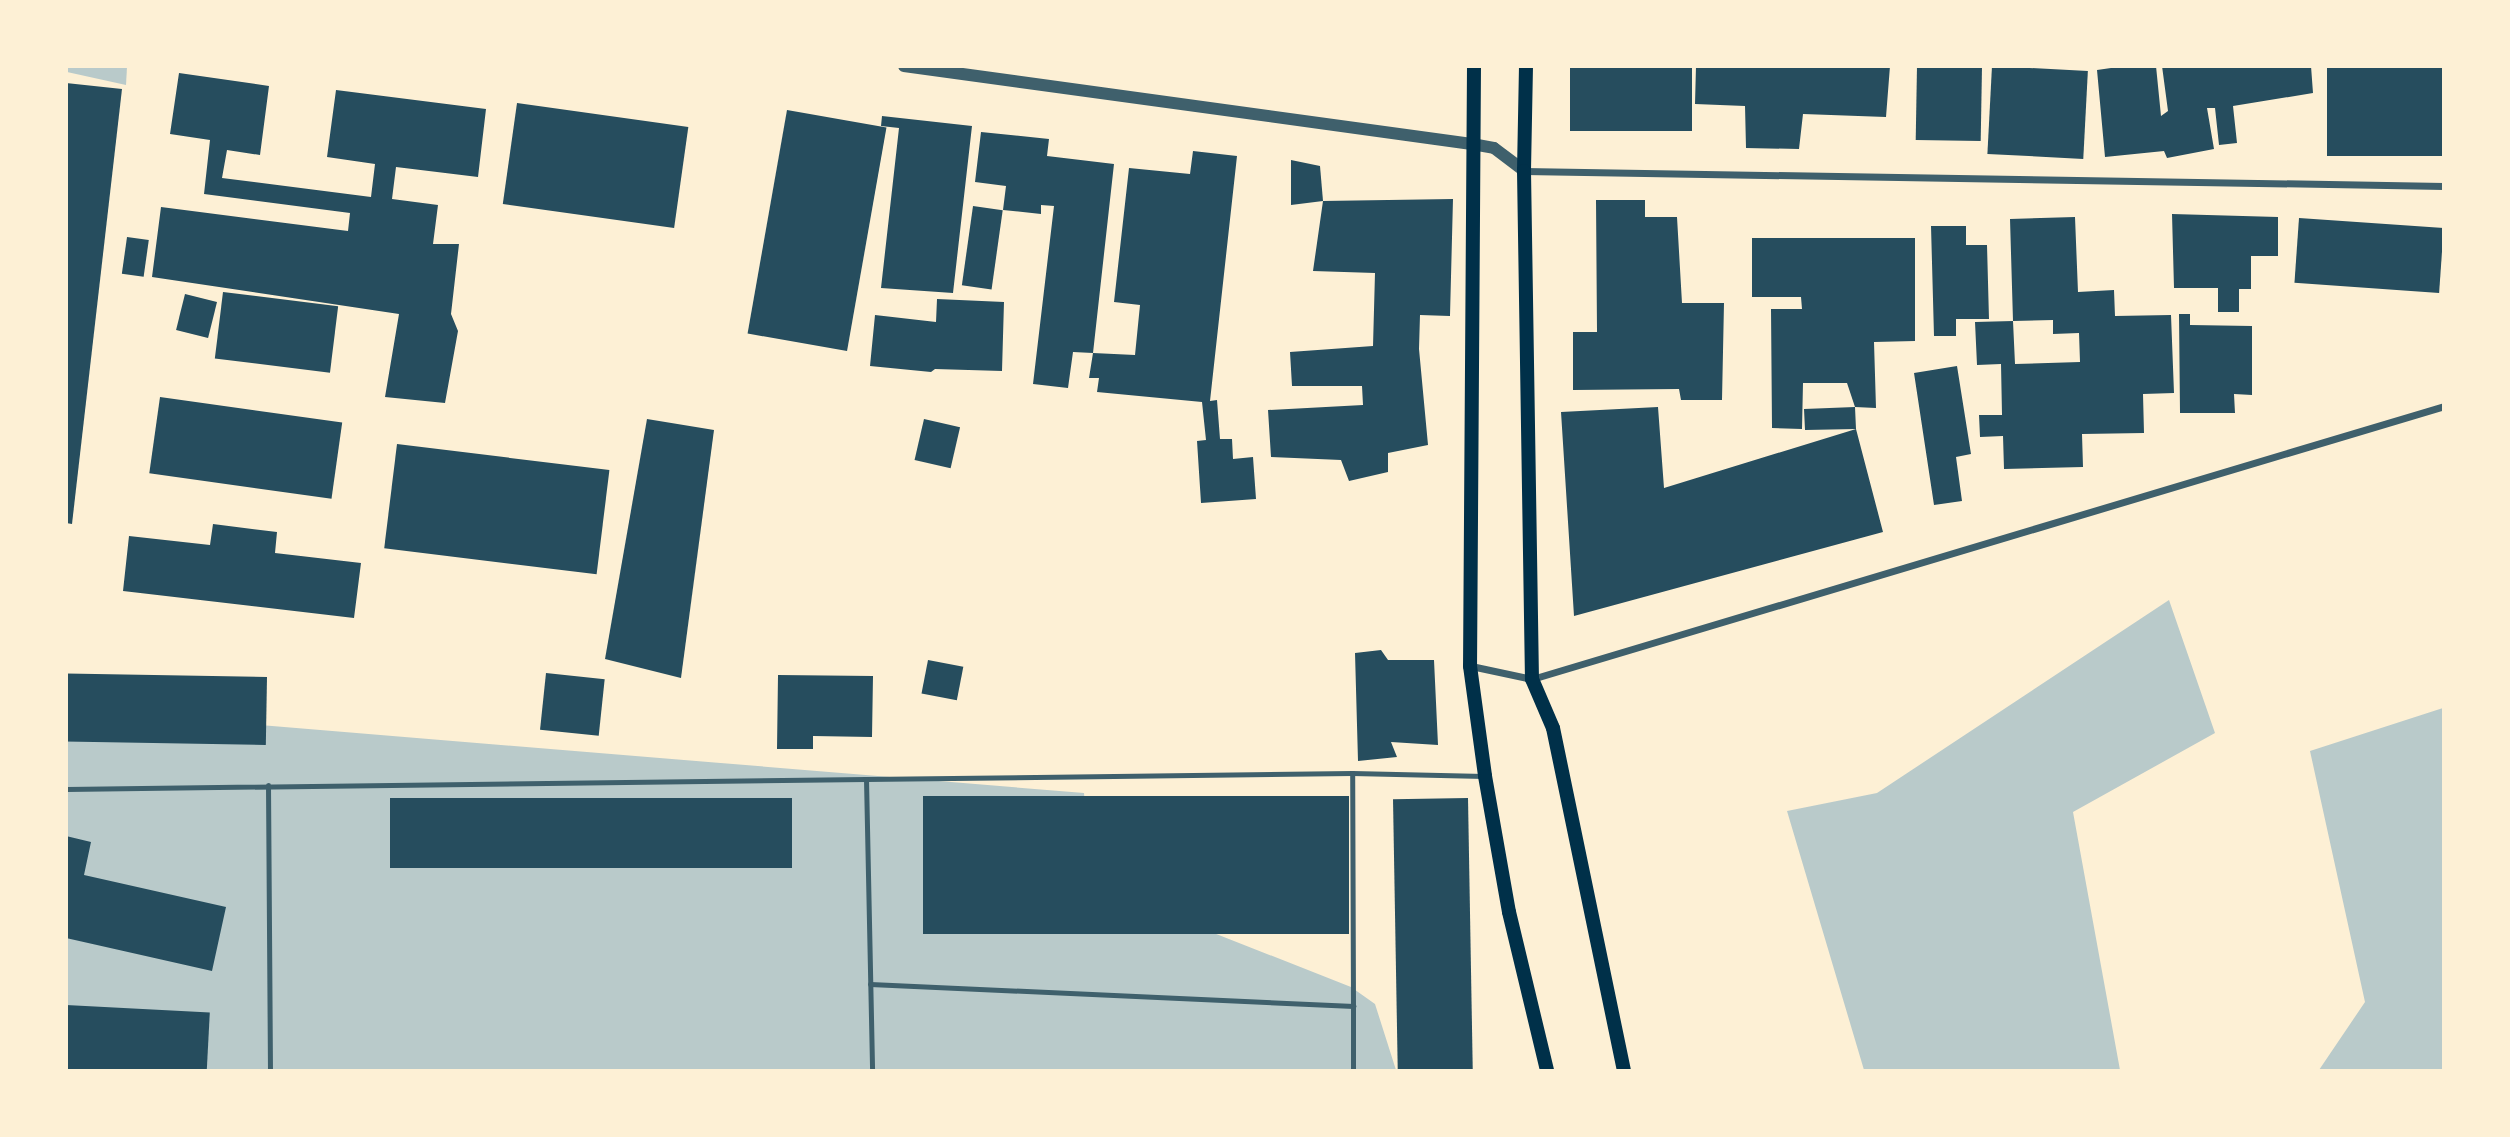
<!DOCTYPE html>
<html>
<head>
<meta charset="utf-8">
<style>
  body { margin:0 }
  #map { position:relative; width:2510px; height:1137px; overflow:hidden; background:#fdf0d5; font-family:"PT Sans",sans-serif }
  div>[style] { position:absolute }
  .green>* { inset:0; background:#b9caca }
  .building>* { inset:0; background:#264d5e; transform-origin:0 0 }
  .service>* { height:5px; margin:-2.5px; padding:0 2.5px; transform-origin:2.5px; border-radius:2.5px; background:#3f606c }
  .minor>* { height:7px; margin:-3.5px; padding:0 3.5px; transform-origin:3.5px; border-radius:3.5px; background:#3f606c }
  .tertiary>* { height:12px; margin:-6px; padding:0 6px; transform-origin:6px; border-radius:6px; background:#3f606c }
  .secondary>* { height:14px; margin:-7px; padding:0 7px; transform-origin:7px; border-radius:7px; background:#003049 }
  span { translate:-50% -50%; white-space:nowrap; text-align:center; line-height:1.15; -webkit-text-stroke:7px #fdf0d5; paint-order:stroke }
  .frame { position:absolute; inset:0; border:68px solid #fdf0d5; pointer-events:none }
</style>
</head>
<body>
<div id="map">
  <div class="green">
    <div style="clip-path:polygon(67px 66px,127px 67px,126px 85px,67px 72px)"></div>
    <div style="clip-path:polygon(2169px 600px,2215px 733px,2073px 812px,2120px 1070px,1864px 1070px,1787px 811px,1877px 793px)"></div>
    <div style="clip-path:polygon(2443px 708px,2443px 1070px,2319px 1070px,2365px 1002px,2310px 751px)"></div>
    <div style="clip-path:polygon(66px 709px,1084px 793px,1092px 885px,1351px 987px,1375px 1004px,1396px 1070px,67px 1070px)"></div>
  </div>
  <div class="building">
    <div style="left:1570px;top:66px;width:122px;height:65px"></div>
    <div style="clip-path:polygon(1696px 66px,1890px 66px,1886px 117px,1803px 114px,1799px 149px,1746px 148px,1745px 106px,1695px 104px)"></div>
    <div style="left:1917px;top:66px;width:65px;height:74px;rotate:1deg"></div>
    <div style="left:1992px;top:66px;width:96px;height:88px;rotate:3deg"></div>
    <div style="clip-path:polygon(2125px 66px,2156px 66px,2161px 116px,2168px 111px,2162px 66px,2311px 66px,2313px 93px,2233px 106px,2237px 143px,2219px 145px,2215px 108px,2207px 108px,2214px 149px,2167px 158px,2164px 151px,2105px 157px,2097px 70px)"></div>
    <div style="left:2327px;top:66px;width:117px;height:90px"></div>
    <div style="clip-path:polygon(179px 73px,269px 86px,260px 155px,227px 150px,222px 178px,371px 197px,375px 164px,327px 157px,336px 90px,486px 109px,478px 177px,396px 167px,392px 199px,438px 205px,433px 244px,459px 244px,451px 314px,458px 331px,445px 403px,385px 397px,399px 314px,152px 277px,161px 207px,348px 231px,350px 213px,204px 194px,210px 140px,170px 134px)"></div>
    <div style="clip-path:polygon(66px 83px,122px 89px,72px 524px,66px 523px)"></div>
    <div style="left:517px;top:103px;width:173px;height:102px;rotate:8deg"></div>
    <div style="left:787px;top:110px;width:101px;height:227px;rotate:10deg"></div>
    <div style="clip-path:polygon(882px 116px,972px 126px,953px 293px,881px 288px,899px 128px,881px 126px)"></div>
    <div style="clip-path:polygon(981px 132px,1049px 139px,1047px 156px,1114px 164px,1093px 353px,1135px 355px,1140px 305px,1114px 302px,1129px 168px,1190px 174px,1193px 151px,1237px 156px,1210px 401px,1217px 400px,1220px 439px,1232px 439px,1233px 459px,1253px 457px,1256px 499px,1201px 503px,1197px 441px,1206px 440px,1202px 402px,1097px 392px,1099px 378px,1089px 378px,1093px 353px,1073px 352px,1068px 388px,1033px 384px,1054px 206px,1041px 205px,1041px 214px,1003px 210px,1006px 186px,975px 182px)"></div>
    <div style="clip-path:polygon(1291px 160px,1320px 166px,1323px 201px,1291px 205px)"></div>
    <div style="clip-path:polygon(1453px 199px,1450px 316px,1420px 315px,1419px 349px,1428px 445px,1388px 453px,1388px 472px,1349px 481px,1341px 460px,1271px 457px,1268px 410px,1363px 405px,1362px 386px,1292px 386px,1290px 352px,1373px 346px,1375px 273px,1313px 271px,1323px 201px)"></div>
    <div style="clip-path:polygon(1596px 200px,1645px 200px,1645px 217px,1677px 217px,1682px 303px,1724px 303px,1722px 400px,1681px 400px,1679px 389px,1573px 390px,1573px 332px,1597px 332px)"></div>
    <div style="left:973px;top:206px;width:30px;height:80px;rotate:8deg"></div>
    <div style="clip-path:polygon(2172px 214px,2278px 217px,2278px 256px,2251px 256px,2251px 289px,2239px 289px,2239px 312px,2218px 312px,2218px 288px,2174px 288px)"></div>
    <div style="clip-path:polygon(2075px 217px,2078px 292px,2114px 290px,2115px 316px,2171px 315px,2174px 393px,2143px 394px,2144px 433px,2082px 434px,2083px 467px,2004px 469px,2003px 436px,1980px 437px,1979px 415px,2002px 415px,2001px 364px,1977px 365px,1975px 322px,2013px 321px,2015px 364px,2080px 362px,2079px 333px,2053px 334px,2053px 320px,2013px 321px,2010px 219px)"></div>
    <div style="left:2299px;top:218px;width:145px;height:65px;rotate:4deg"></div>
    <div style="clip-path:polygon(1931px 226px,1966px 226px,1966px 245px,1987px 245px,1989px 319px,1956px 319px,1956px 336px,1934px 336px)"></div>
    <div style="left:127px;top:237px;width:22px;height:37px;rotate:8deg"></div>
    <div style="clip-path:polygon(1752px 238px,1915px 238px,1915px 341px,1874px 342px,1876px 408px,1855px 407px,1856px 429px,1805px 430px,1804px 409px,1855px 407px,1847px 383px,1803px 383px,1802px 429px,1772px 428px,1771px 309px,1802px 309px,1801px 297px,1752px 297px)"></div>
    <div style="left:223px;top:292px;width:116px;height:67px;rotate:7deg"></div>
    <div style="left:185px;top:294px;width:33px;height:37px;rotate:14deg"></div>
    <div style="clip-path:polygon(937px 299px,1004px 302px,1002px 371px,935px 369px,931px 372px,870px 366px,875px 315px,936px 322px)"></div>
    <div style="clip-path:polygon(2179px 314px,2190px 314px,2190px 325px,2252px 326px,2252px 395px,2234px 394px,2235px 413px,2180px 413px)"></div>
    <div style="clip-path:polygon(1957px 366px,1971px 454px,1956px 457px,1962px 501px,1934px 505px,1914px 373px)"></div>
    <div style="left:160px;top:397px;width:184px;height:77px;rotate:8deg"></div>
    <div style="clip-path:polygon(1658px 407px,1664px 488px,1856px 429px,1883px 532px,1574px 616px,1561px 412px)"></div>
    <div style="clip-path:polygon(647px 419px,714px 430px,681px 678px,605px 659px)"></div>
    <div style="left:924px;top:419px;width:37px;height:42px;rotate:13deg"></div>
    <div style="left:397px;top:444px;width:214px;height:105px;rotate:7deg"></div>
    <div style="clip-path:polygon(213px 524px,277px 532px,275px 553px,361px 563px,354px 618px,123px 591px,129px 536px,210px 545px)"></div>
    <div style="clip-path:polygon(1381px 650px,1388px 660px,1434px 660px,1438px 745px,1391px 742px,1397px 757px,1358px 761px,1355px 653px)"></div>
    <div style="left:928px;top:660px;width:36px;height:34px;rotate:11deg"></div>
    <div style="left:546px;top:673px;width:59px;height:57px;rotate:6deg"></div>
    <div style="clip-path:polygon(778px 675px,873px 676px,872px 737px,813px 736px,813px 749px,777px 749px)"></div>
    <div style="left:267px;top:677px;width:68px;height:201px;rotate:91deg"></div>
    <div style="left:923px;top:796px;width:426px;height:138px"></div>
    <div style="left:390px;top:798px;width:402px;height:70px"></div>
    <div style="left:1468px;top:798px;width:272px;height:75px;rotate:89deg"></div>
    <div style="clip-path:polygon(66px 836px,91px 842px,84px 875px,226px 907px,212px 971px,66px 938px)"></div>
    <div style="left:66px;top:1005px;width:144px;height:65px;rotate:3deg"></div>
  </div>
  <div class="service">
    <div style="left:866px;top:779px;width:486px;rotate:-0.7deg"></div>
    <div style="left:268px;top:785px;width:285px;rotate:89.6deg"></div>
    <div style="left:66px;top:789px;width:800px;rotate:-0.72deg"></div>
    <div style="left:866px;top:779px;width:291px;rotate:88.8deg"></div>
    <div style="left:870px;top:984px;width:484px;rotate:2.6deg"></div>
    <div style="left:1353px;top:1006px;width:233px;rotate:-90.2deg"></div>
    <div style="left:1352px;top:773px;width:132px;rotate:1.3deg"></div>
    <div style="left:1353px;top:1006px;width:64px;rotate:90deg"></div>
  </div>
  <div class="minor">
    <div style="left:1524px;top:171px;width:920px;rotate:0.93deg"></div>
    <div style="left:1471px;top:666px;width:62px;rotate:12deg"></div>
    <div style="left:1532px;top:679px;width:952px;rotate:-16.66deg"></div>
  </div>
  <div class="tertiary">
    <div style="left:904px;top:66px;width:573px;rotate:7.82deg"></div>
    <div style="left:1472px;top:144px;width:22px;rotate:10deg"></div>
    <div style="left:1494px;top:148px;width:38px;rotate:37deg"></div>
  </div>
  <div class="secondary">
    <div style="left:1474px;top:66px;width:600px;rotate:90.38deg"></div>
    <div style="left:1470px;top:666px;width:111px;rotate:82.2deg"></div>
    <div style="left:1485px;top:776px;width:138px;rotate:80deg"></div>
    <div style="left:1509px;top:912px;width:163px;rotate:76.5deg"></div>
    <div style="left:1526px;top:66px;width:105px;rotate:91.1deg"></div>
    <div style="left:1524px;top:171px;width:508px;rotate:89.1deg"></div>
    <div style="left:1532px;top:679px;width:53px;rotate:66.8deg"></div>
    <div style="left:1553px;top:728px;width:349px;rotate:78.3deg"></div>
  </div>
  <div class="frame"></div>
</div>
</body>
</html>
